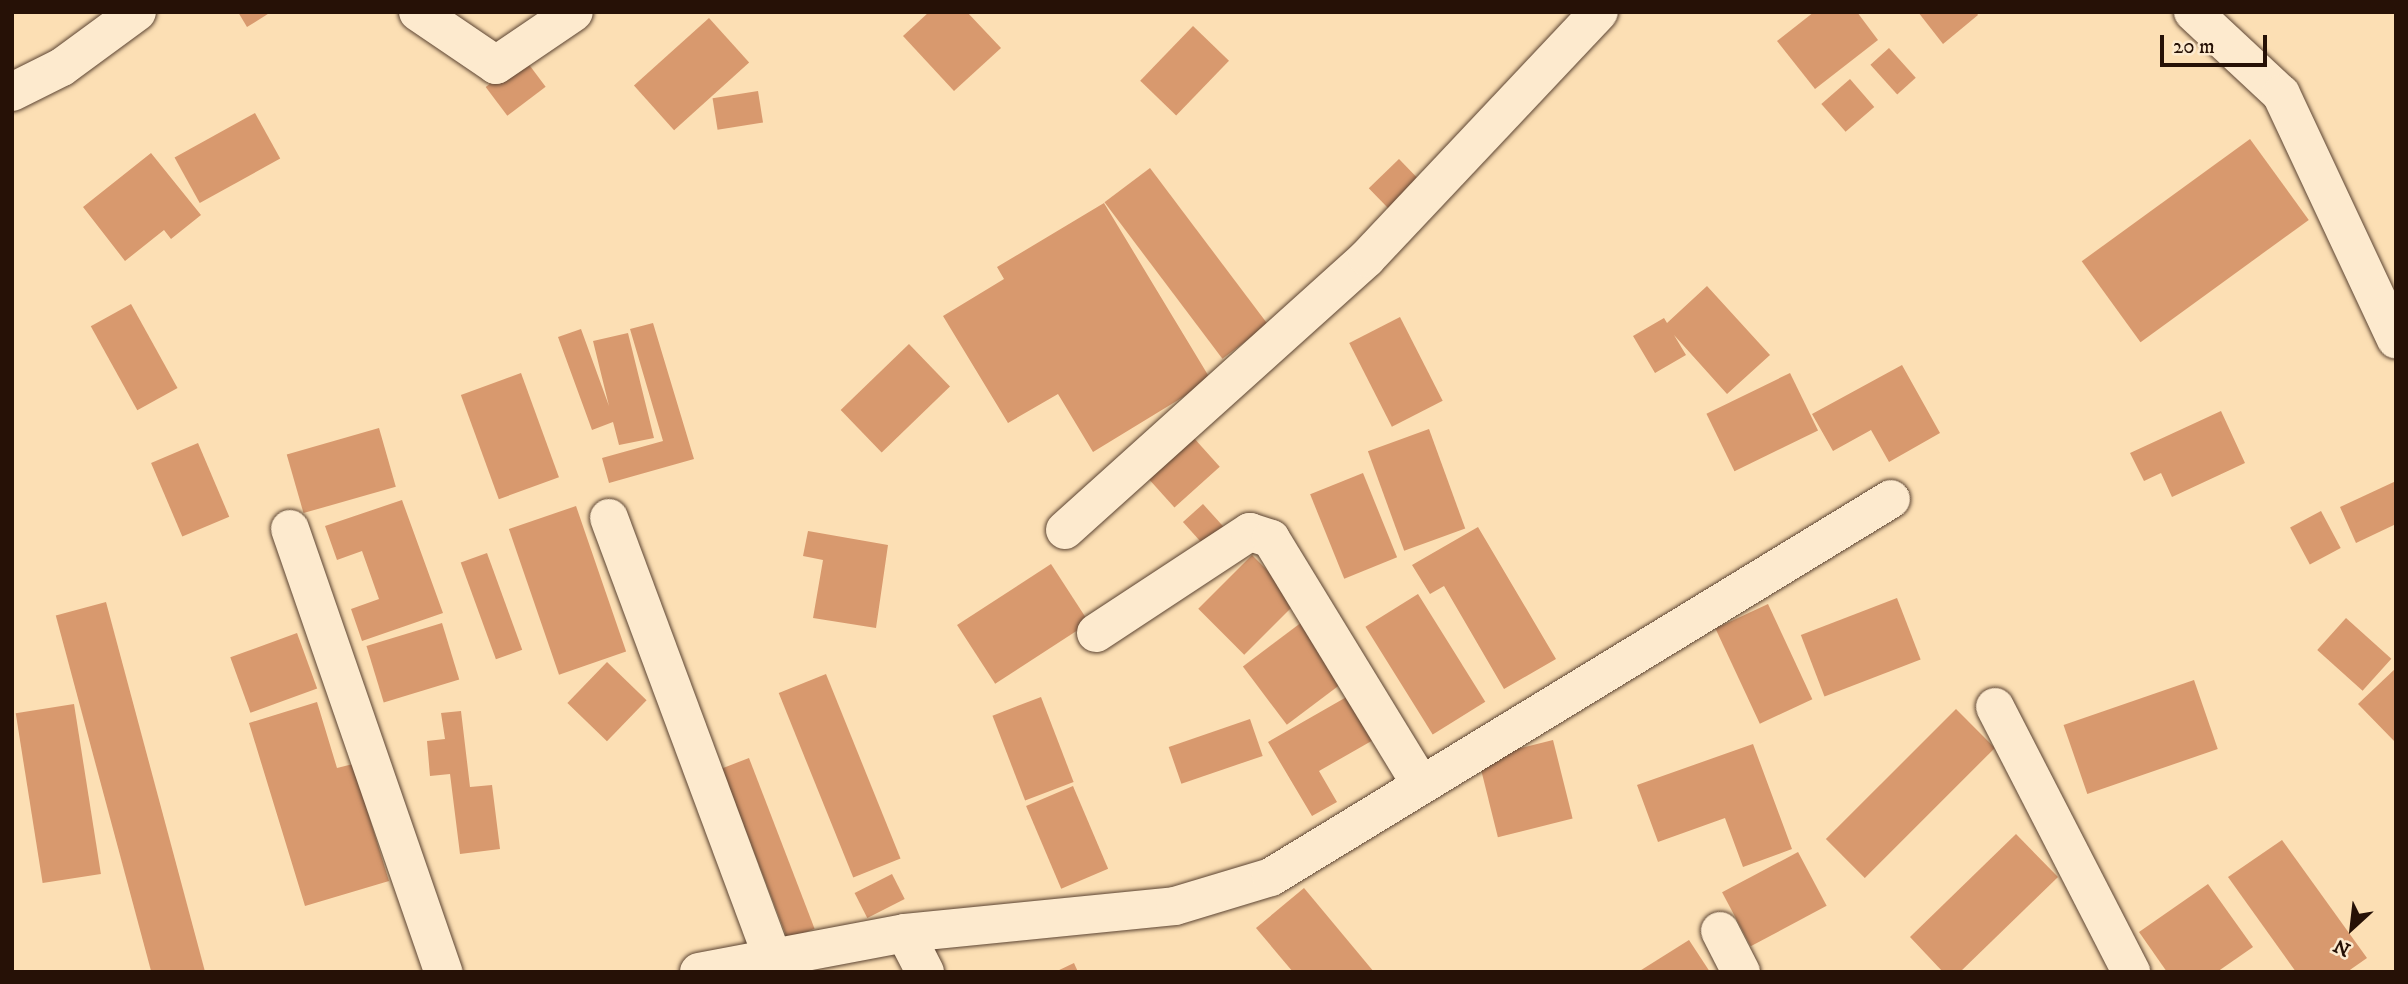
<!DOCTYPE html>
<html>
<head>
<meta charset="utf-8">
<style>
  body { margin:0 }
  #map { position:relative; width:2408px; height:984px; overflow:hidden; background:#fcdfb4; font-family:"IM FELL DW Pica",serif }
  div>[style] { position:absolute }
  .building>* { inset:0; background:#d8996e; transform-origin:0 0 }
  .roads { filter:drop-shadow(0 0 2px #5c4432) drop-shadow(0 0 2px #5c4432) }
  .minor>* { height:38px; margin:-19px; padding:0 19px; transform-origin:19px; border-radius:19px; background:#fdeace }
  span { translate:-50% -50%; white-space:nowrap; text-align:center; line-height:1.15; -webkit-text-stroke:6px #fdeace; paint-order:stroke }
  .frame { position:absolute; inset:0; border:14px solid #261106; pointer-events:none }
  .north { position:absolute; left:2317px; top:893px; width:70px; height:70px; -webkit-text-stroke:5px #fdeace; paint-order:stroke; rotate:207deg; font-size:19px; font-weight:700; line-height:28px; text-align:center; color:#261106 }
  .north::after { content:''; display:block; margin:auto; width:24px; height:32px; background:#261106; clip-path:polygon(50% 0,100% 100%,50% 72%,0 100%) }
  .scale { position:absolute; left:2160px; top:35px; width:107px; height:32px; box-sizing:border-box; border:4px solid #261106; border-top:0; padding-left:9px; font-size:21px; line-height:24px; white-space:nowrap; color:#261106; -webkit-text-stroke:5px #fdeace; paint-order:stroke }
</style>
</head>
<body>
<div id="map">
  <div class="building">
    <div style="clip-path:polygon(238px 12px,271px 12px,247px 27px)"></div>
    <div style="clip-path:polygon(929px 12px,967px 12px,1001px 48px,954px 91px,903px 36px)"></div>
    <div style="clip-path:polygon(1814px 12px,1857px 12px,1878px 40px,1815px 89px,1777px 41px)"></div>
    <div style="clip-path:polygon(1918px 12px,1976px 12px,1978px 15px,1943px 44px)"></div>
    <div style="left:709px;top:18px;width:60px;height:101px;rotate:48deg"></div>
    <div style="left:1193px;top:26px;width:50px;height:76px;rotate:44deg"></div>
    <div style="left:1889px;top:48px;width:40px;height:25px;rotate:48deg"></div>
    <div style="left:524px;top:58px;width:36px;height:48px;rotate:53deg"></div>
    <div style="left:1850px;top:79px;width:37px;height:38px;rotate:49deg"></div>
    <div style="left:758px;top:91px;width:32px;height:46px;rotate:81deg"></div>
    <div style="left:255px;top:113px;width:52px;height:92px;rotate:61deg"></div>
    <div style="left:2250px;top:139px;width:100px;height:208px;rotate:54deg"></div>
    <div style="clip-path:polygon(151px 153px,201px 215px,171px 239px,164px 230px,125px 261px,83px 207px)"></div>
    <div style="left:1399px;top:159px;width:29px;height:42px;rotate:46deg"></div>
    <div style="left:1150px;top:168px;width:196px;height:57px;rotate:53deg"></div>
    <div style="clip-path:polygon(1104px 203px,1211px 380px,1093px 452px,1058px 394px,1008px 423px,943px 316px,1004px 279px,997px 267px)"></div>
    <div style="clip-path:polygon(1707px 286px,1770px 355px,1727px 394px,1674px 335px,1686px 355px,1655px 373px,1633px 336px,1664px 318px,1667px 323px)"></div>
    <div style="left:131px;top:304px;width:96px;height:46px;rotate:61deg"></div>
    <div style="left:1400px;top:317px;width:94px;height:57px;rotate:63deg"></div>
    <div style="clip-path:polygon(653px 323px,694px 459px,609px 483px,602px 458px,663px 441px,630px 329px)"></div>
    <div style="clip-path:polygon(581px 329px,609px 406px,593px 341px,628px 333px,654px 438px,619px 445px,613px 422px,592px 430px,558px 337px)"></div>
    <div style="left:909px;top:344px;width:59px;height:95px;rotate:46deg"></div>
    <div style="clip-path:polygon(1902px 365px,1940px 433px,1889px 462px,1871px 430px,1833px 451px,1812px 414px)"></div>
    <div style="left:521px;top:373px;width:111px;height:64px;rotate:70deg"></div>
    <div style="left:1790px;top:373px;width:64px;height:93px;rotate:64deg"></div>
    <div style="clip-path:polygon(2221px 411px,2245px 463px,2172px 497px,2161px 473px,2144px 481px,2130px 453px)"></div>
    <div style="left:379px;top:428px;width:61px;height:96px;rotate:74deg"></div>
    <div style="left:1429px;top:429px;width:106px;height:65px;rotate:70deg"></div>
    <div style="left:1193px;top:437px;width:40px;height:61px;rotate:48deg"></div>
    <div style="left:198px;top:443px;width:80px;height:51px;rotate:67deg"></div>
    <div style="left:1363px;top:473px;width:91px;height:57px;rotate:68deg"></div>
    <div style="clip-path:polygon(2396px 481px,2396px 524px,2356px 543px,2340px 507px)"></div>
    <div style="clip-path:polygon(402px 500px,443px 613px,362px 641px,351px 609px,379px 599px,362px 551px,337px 560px,325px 526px)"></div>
    <div style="left:1203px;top:504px;width:36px;height:27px;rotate:48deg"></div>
    <div style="left:576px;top:506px;width:154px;height:71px;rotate:71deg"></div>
    <div style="left:2321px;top:511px;width:42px;height:35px;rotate:62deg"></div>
    <div style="clip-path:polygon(1478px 527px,1556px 659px,1504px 689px,1444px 586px,1430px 594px,1412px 565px)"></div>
    <div style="clip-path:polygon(808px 531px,888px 545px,876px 628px,813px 618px,823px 560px,803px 556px)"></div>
    <div style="left:487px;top:553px;width:103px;height:28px;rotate:70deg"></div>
    <div style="left:1252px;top:555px;width:65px;height:76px;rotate:45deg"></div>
    <div style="left:1051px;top:564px;width:70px;height:112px;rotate:57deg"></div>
    <div style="left:1418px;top:594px;width:127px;height:62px;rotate:58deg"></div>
    <div style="left:1897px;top:598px;width:66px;height:103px;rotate:69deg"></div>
    <div style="left:106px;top:602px;width:382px;height:52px;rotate:75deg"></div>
    <div style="left:1768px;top:604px;width:105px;height:58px;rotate:65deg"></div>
    <div style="left:2346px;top:618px;width:61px;height:43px;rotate:42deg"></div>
    <div style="left:1302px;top:622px;width:73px;height:74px;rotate:53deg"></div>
    <div style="left:442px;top:623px;width:59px;height:79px;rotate:73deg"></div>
    <div style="left:297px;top:633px;width:59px;height:71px;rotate:70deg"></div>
    <div style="left:607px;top:662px;width:55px;height:57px;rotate:44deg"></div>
    <div style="clip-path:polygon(2396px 668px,2396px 743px,2358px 704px)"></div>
    <div style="left:826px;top:674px;width:199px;height:51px;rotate:68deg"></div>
    <div style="left:2194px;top:680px;width:73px;height:138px;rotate:71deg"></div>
    <div style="clip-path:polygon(1350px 695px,1375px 739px,1319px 771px,1337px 802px,1312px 816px,1268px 742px)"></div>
    <div style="left:1041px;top:697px;width:91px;height:52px;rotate:69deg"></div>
    <div style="clip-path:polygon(317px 702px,337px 768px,353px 764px,389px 881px,305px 906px,249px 723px)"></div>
    <div style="left:74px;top:704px;width:172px;height:59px;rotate:81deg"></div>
    <div style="left:1956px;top:709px;width:55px;height:184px;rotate:45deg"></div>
    <div style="clip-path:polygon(461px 711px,470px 787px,492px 785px,500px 849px,460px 854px,450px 774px,430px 776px,427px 741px,445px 739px,441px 713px)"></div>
    <div style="left:1250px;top:719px;width:39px;height:86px;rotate:71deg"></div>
    <div style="left:1553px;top:740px;width:81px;height:77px;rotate:76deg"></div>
    <div style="clip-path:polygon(1753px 744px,1792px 849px,1743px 867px,1725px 818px,1658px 842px,1637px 785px)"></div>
    <div style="left:749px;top:758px;width:183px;height:29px;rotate:69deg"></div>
    <div style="left:1073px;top:786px;width:90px;height:51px;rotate:67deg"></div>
    <div style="clip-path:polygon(2016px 834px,2058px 877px,1960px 972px,1943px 972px,1910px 937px)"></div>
    <div style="clip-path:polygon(2282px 840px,2367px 958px,2347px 972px,2296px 972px,2228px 877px)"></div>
    <div style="left:1798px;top:852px;width:61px;height:86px;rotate:62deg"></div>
    <div style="left:892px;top:874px;width:28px;height:42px;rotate:63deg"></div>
    <div style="clip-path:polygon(2208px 884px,2253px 947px,2217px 972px,2167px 972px,2139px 932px)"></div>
    <div style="clip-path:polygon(1304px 888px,1374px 972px,1293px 972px,1256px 928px)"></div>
    <div style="clip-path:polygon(1689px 940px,1710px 972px,1638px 972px)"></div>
    <div style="clip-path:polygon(1074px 963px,1078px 972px,1055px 972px)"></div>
  </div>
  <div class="roads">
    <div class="minor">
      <div style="left:418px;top:12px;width:94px;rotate:34.2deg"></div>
      <div style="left:496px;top:65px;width:94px;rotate:-34.2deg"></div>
      <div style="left:2193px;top:12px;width:120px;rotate:43deg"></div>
      <div style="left:2281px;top:94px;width:271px;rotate:64.9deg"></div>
      <div style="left:12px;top:92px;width:56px;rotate:-26.6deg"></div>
      <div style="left:62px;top:67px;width:93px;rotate:-36.3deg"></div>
      <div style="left:609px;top:518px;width:468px;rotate:69.6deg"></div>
      <div style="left:290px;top:529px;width:469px;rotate:70.9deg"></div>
      <div style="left:1065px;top:530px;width:406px;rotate:-42deg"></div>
      <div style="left:1367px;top:258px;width:338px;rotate:-46.7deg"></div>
      <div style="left:1096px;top:633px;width:184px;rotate:-33.3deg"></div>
      <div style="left:1250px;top:532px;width:22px;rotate:18deg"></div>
      <div style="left:1271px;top:539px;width:284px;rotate:58.6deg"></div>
      <div style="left:1995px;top:707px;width:298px;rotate:62.8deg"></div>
      <div style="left:1720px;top:931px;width:46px;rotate:62.9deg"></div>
      <div style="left:905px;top:933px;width:44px;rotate:62.9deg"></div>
      <div style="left:699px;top:972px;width:210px;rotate:-10.7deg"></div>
      <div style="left:905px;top:933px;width:271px;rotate:-5.7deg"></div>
      <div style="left:1175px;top:906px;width:100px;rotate:-16.8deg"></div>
      <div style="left:1271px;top:877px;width:726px;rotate:-31.37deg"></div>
    </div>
  </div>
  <div class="frame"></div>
  <div class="north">N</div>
  <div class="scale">20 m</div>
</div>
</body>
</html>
